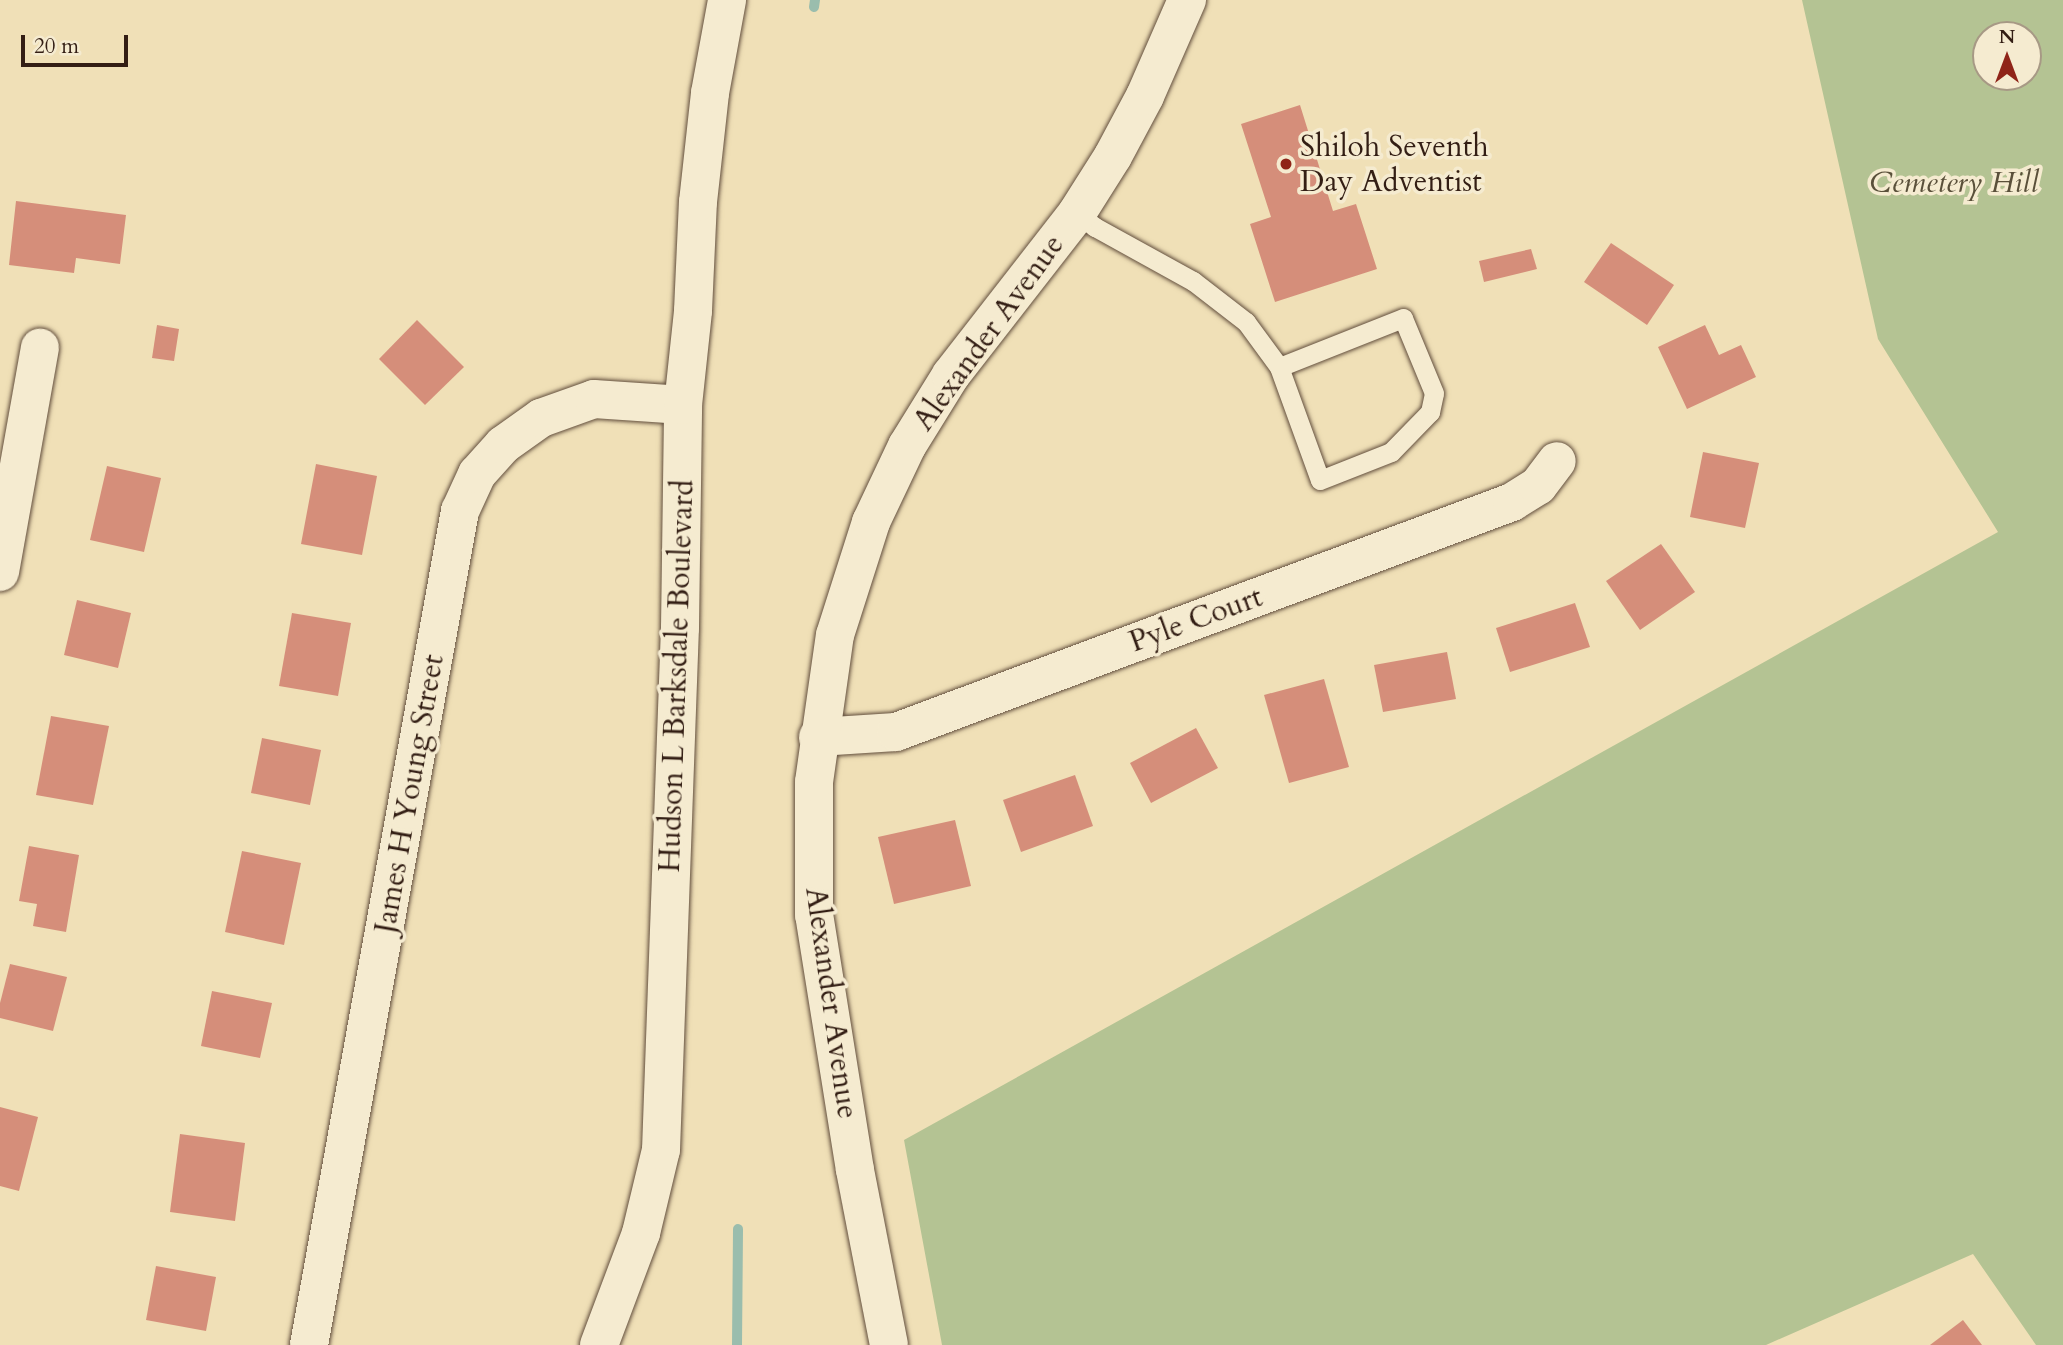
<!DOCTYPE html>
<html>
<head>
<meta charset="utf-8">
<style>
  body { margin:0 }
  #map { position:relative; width:2063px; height:1345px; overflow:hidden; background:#f0e0b7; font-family:Cardo,serif }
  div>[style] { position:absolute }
  .green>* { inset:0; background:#b4c393 }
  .stream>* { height:10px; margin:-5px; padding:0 5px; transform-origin:5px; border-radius:5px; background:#9abdad }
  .building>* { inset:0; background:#d58e7a }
  .roads { filter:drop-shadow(0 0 2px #624e3d) drop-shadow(0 0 2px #624e3d) }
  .lane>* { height:19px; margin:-9.5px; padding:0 9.5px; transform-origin:9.5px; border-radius:9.5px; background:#f5ebd0 }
  .street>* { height:38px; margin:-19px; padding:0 19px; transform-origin:19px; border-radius:19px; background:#f5ebd0 }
  .secondary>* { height:38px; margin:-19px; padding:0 19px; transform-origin:19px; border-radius:19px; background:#f5ebd0 }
  .dots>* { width:19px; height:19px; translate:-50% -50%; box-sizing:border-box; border:4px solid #f5ebd0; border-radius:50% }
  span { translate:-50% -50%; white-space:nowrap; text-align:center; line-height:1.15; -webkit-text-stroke:7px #f5ebd0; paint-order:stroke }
  .poi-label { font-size:30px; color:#331e14 }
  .left { translate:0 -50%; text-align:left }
  .park-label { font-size:30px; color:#5a503a; font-style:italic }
  .street-label { font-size:30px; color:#331e14 }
  .north { position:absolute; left:1972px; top:21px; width:70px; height:70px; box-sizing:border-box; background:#f5ebd0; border:2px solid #a79985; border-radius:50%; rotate:0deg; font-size:19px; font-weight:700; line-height:28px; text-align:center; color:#331e14 }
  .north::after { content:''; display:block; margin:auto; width:24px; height:32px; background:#8f2418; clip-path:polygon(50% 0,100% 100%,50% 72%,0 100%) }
  .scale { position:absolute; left:21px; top:35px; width:107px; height:32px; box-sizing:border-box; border:4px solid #331e14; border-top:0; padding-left:9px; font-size:21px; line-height:24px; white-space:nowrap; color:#331e14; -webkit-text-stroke:5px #f5ebd0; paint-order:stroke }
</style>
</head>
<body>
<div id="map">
  <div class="green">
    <div style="clip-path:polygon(evenodd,1802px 0,2063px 0,2063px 1345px,2036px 1345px,1973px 1254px,1766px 1345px,942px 1345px,904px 1140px,1998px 532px,1878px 339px,1802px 0,2028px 35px,2028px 77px,1986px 77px,1986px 35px,2028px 35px)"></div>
  </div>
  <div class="stream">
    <div style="left:814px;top:7px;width:7px;rotate:-82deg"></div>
    <div style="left:737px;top:1345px;width:116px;rotate:-89.5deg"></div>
  </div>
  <div class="building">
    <div style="clip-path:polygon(1300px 105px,1333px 211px,1356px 204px,1377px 269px,1275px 302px,1250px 224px,1271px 217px,1241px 124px)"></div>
    <div style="clip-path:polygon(16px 201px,126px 215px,120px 264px,76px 258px,74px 273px,9px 265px)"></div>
    <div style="clip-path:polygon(1611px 243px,1674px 285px,1647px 325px,1584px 282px)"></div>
    <div style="clip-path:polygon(1531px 249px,1537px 269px,1484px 282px,1479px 261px)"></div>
    <div style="clip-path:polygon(417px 320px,464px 367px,425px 405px,379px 359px)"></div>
    <div style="clip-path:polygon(157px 325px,179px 329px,174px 361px,152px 358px)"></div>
    <div style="clip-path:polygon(1705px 325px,1719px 355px,1741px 345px,1756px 377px,1687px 409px,1658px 347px)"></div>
    <div style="clip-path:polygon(1703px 452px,1759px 463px,1745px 528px,1690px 517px)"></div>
    <div style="clip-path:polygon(316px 464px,377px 476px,362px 555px,301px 544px)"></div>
    <div style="clip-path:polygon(107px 466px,161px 478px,144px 552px,90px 540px)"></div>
    <div style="clip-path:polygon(1661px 544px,1695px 592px,1640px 630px,1606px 581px)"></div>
    <div style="clip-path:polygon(77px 600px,131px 613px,118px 668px,64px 655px)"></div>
    <div style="clip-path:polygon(1575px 603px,1590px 647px,1510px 672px,1496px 628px)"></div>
    <div style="clip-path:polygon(292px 613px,351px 623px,338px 696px,279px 686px)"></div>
    <div style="clip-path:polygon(1447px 652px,1456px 699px,1383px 712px,1374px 665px)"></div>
    <div style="clip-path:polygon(1324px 679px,1349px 767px,1289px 783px,1264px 695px)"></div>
    <div style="clip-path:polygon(51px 716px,109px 726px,93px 805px,36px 795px)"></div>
    <div style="clip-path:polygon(1196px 728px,1218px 768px,1151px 803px,1130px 763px)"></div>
    <div style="clip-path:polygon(262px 738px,321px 750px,310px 805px,251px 793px)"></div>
    <div style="clip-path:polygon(1075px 775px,1093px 826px,1021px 852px,1003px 800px)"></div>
    <div style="clip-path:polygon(955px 820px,971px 886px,894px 904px,878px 837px)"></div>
    <div style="clip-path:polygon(29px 846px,79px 855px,66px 932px,33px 926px,37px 904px,19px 901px)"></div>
    <div style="clip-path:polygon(242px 851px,301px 863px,284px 945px,225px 932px)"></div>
    <div style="clip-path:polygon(10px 964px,67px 977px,53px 1031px,0 1018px,0 1003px)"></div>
    <div style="clip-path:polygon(212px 991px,272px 1003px,260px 1058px,201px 1046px)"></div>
    <div style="clip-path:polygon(0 1107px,38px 1117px,19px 1191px,0 1186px)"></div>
    <div style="clip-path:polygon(180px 1134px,245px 1143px,235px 1221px,170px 1212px)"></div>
    <div style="clip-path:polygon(156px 1266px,216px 1277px,206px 1331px,146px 1320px)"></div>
    <div style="clip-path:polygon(1963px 1320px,1982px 1345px,1930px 1345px)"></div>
  </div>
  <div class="roads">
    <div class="lane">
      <div style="left:1077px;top:213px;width:23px;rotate:38deg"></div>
      <div style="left:1095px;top:227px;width:112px;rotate:28.9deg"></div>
      <div style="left:1193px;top:281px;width:67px;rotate:37.7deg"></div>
      <div style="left:1246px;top:322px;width:56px;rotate:53.7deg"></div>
      <div style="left:1279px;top:367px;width:120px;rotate:70.1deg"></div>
      <div style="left:1320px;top:480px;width:76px;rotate:-21.5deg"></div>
      <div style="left:1391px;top:452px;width:56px;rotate:-45.7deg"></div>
      <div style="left:1430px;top:412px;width:19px;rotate:-78deg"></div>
      <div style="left:1434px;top:393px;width:81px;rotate:-112.5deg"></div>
      <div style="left:1403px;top:318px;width:133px;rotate:158.4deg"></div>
    </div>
    <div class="street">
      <div style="left:0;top:572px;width:228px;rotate:-79.9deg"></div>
      <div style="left:818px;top:737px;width:78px;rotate:-3.7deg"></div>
      <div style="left:896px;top:732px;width:658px;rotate:-20.47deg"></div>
      <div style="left:1512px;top:502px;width:31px;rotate:-32deg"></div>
      <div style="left:1538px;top:486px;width:31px;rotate:-53deg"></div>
      <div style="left:309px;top:1345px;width:848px;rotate:-79.74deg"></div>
      <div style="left:460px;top:511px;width:41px;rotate:-65.3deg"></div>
      <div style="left:477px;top:474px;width:39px;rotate:-48deg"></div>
      <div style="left:503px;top:445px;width:47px;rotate:-35.4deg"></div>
      <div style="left:541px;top:418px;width:56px;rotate:-19.7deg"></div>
      <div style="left:594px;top:399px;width:89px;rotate:3.9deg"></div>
      <div style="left:889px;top:1345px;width:178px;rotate:-101deg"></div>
      <div style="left:855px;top:1170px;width:258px;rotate:-99.1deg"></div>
      <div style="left:814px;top:915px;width:133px;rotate:-90deg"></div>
      <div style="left:814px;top:782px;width:148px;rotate:-81.9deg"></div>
      <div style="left:835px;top:635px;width:119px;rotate:-72.3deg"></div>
      <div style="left:871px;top:522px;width:84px;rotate:-64.7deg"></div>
      <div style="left:907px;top:446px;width:84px;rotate:-58.2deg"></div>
      <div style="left:951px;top:375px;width:205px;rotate:-52.1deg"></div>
      <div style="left:1077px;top:213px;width:67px;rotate:-57.7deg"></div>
      <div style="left:1113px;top:156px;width:68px;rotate:-61.9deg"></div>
      <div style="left:1145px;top:96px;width:105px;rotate:-66.4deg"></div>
    </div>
    <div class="secondary">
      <div style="left:599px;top:1345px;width:120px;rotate:-69.4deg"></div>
      <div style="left:641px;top:1233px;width:85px;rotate:-76.5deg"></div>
      <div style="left:661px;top:1150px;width:522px;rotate:-87.92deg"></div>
      <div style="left:680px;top:628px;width:223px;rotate:-89.2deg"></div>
      <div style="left:683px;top:405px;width:95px;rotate:-83.9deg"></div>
      <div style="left:693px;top:311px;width:109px;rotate:-87.4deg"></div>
      <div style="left:698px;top:202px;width:110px;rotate:-83.7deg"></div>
      <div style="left:710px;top:93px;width:95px;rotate:-79.6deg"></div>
    </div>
  </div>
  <div class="dots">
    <div style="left:1286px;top:164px;background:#8f2418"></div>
  </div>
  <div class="poi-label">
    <span class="left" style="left:1300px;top:164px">Shiloh Seventh<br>Day Adventist</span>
  </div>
  <div class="park-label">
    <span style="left:1954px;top:183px">Cemetery Hill</span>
  </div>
  <div class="street-label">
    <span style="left:989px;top:333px;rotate:-54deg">Alexander Avenue</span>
    <span style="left:1196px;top:620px;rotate:-20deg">Pyle Court</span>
    <span style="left:677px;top:676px;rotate:-88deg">Hudson L Barksdale Boulevard</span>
    <span style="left:410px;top:794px;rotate:-80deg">James H Young Street</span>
    <span style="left:831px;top:1003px;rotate:82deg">Alexander Avenue</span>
  </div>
  <div class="north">N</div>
  <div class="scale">20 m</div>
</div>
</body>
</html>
